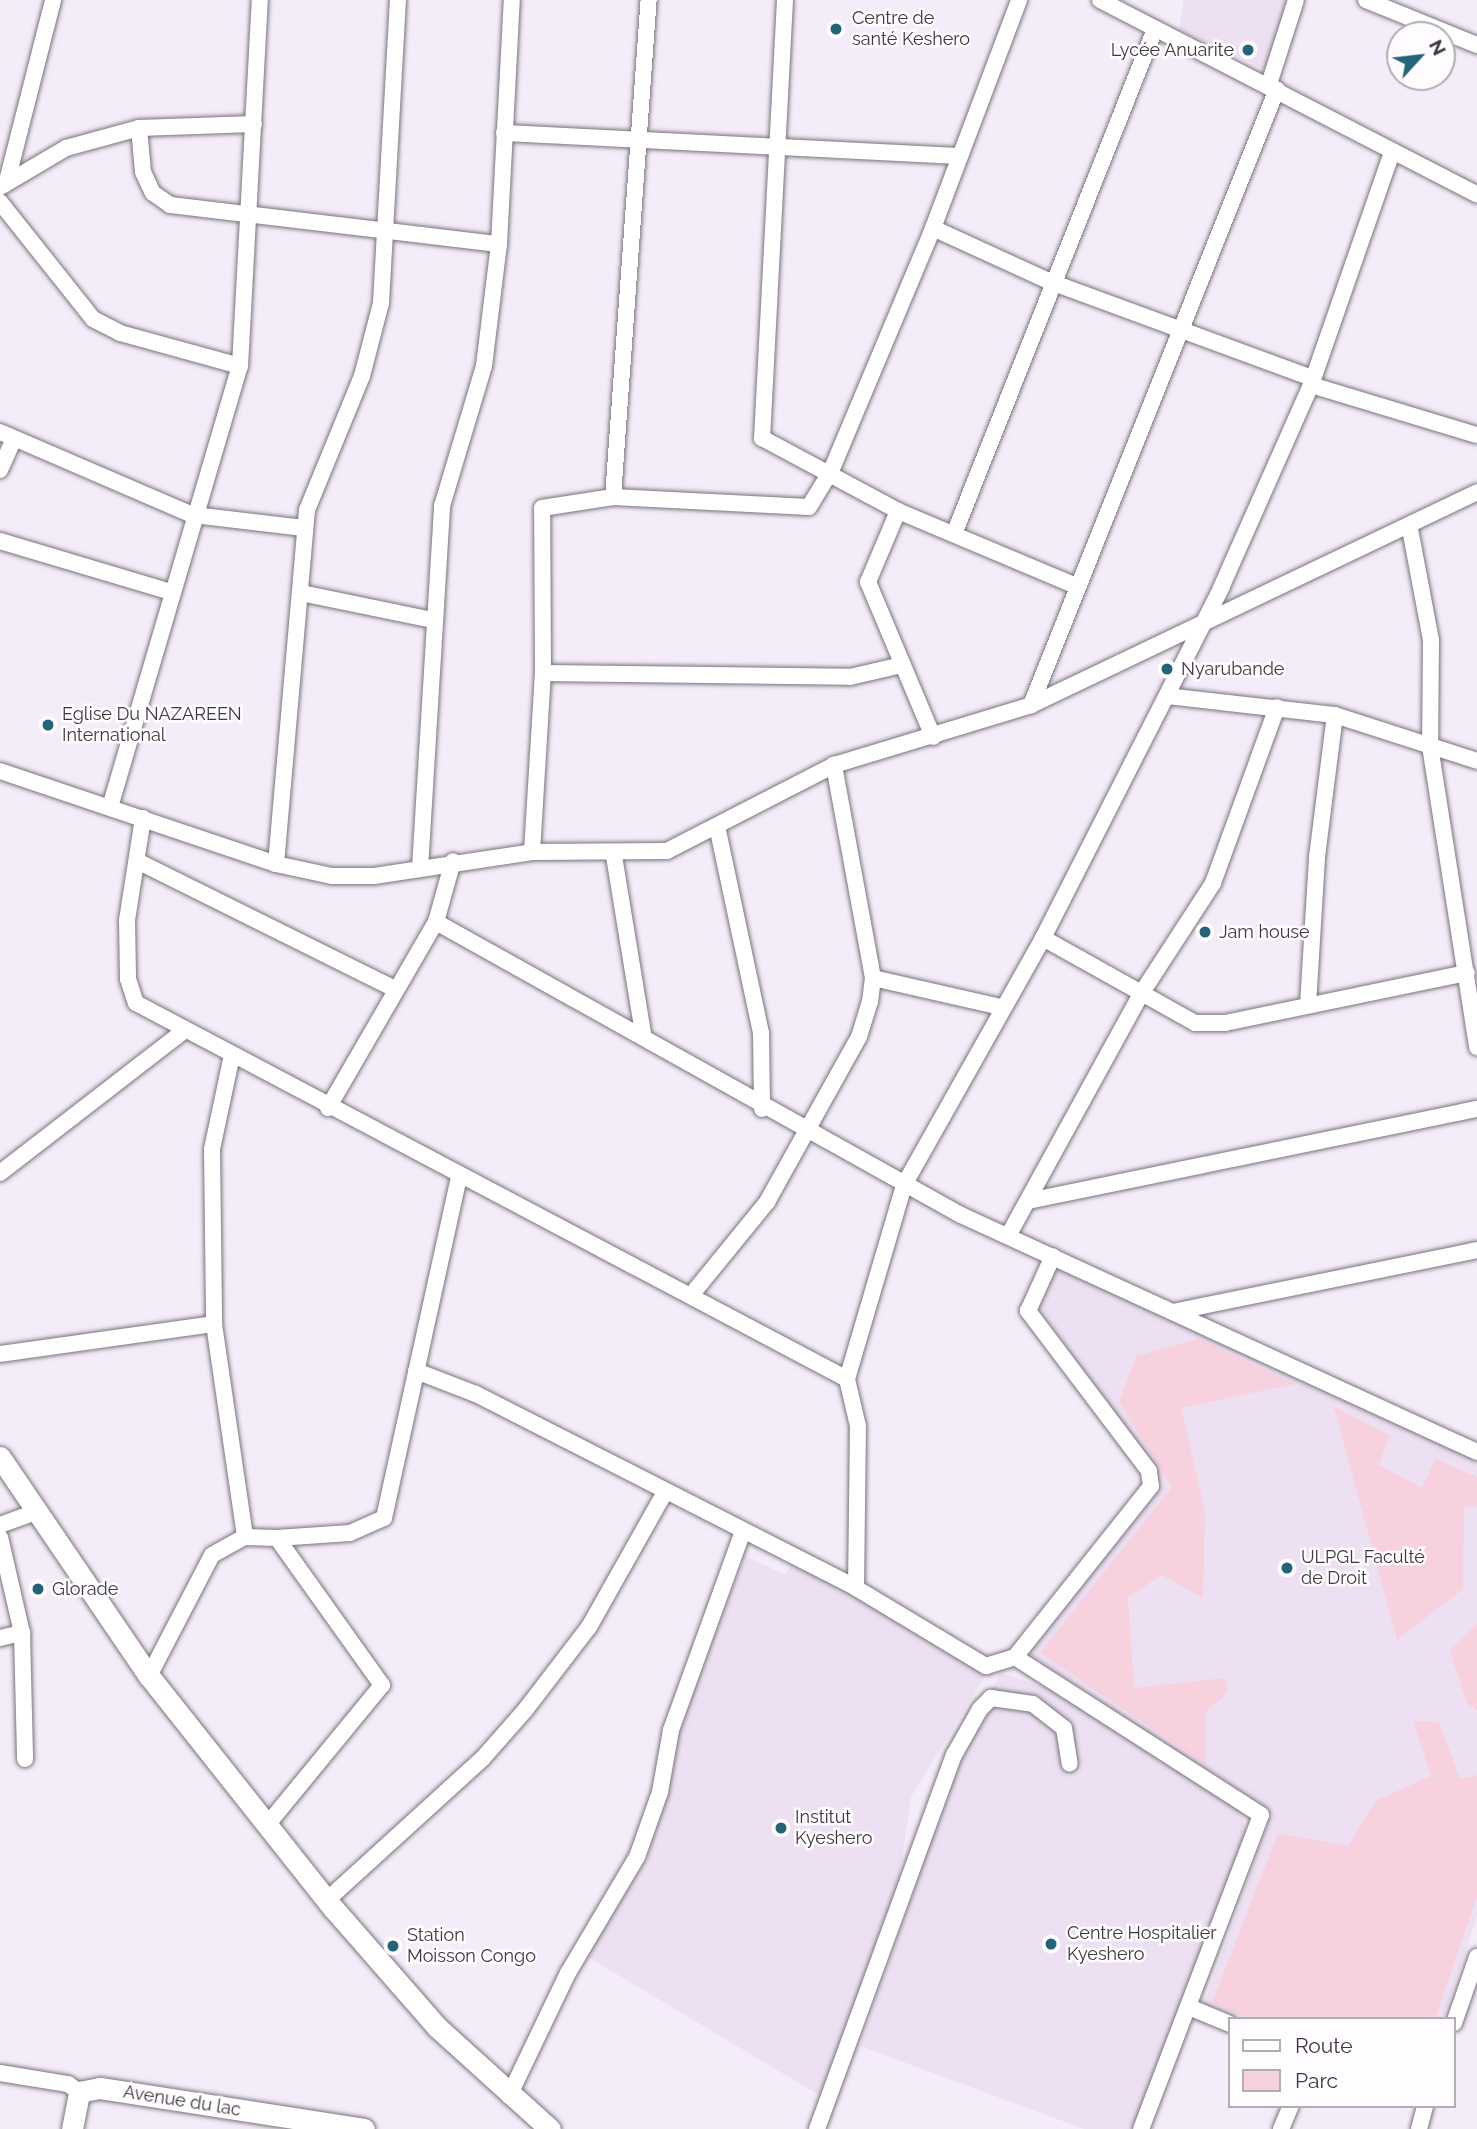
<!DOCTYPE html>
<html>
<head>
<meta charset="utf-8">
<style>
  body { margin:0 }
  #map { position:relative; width:1477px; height:2129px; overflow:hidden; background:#f4ecf8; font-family:Raleway,sans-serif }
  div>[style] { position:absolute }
  .built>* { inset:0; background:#ece0f2 }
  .green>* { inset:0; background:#f8d1df }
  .roads { filter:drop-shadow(0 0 2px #7a737d) drop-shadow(0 0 2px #7a737d) }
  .street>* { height:16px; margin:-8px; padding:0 8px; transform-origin:8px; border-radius:8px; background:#fff }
  .secondary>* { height:21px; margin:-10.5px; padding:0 10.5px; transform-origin:10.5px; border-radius:10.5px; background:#fff }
  .dots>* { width:19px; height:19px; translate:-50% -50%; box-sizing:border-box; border:4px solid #fefcff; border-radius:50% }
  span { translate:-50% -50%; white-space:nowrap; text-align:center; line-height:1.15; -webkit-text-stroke:5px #fefcff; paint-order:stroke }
  .poi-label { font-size:18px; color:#3d393e }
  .left { translate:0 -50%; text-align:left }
  .right { translate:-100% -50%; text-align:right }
  .street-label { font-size:18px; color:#3d393e }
  .legend { position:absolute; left:1228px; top:2017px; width:228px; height:91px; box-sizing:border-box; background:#fefcff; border:2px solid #b1aeb2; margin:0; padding:9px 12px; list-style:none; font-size:21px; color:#3d393e }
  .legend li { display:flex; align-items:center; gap:14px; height:35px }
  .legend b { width:35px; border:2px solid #b1aeb2 }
  .north { position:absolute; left:1386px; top:21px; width:70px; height:70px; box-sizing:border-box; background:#fefcff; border:2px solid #b1aeb2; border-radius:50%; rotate:63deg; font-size:19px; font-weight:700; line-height:28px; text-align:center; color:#3d393e }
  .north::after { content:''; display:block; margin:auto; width:24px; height:32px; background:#236478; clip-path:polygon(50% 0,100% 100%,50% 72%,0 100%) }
</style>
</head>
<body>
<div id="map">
  <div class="built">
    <div style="clip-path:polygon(1184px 0,1291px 0,1266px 70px,1179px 30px)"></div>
    <div style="clip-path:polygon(1058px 1264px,1477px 1461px,1477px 1917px,1443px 2019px,1238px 2019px,1204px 2004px,1268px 1824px,1265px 1813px,1029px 1654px,1164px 1482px,1036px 1305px)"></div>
    <div style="clip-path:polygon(745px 1556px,785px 1575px,792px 1563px,988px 1671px,911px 1797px,896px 1900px,819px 2095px,583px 1954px,648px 1859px,679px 1731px)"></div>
    <div style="clip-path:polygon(1000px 1673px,1047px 1688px,1240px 1808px,1248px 1843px,1132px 2129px,1084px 2129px,860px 2046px,960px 1759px)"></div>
  </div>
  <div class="green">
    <div style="clip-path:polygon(1199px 1339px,1295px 1384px,1181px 1408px,1205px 1511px,1203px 1598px,1162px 1575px,1128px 1597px,1134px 1688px,1224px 1678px,1228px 1692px,1205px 1713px,1206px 1765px,1040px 1653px,1172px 1487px,1119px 1402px,1136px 1356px)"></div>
    <div style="clip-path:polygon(1334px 1407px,1389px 1435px,1379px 1465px,1422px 1488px,1435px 1459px,1477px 1477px,1477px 1506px,1464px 1507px,1463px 1589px,1397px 1640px)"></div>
    <div style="clip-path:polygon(1477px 1623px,1477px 1710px,1467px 1704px,1450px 1651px)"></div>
    <div style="clip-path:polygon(1413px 1721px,1439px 1722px,1460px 1779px,1477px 1775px,1477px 1897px,1435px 2019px,1250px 2019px,1212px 2003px,1278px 1833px,1348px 1846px,1375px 1801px,1431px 1776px)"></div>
  </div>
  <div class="roads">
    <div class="street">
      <div style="left:785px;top:0;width:439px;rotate:93deg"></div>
      <div style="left:762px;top:438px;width:154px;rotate:28.2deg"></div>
      <div style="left:898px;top:511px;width:193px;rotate:22.8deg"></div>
      <div style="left:1100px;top:0;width:424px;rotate:27.3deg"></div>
      <div style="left:1366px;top:0;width:120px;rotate:22.1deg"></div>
      <div style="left:1269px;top:84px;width:88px;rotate:-72.2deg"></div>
      <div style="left:139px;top:128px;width:44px;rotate:84.8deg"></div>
      <div style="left:143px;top:172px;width:23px;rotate:65deg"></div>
      <div style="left:153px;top:193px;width:21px;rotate:35deg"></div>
      <div style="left:170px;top:205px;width:331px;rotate:6.8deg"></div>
      <div style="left:504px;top:133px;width:456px;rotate:2.9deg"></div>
      <div style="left:7px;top:181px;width:187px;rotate:-75.7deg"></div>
      <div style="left:0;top:187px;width:77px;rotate:-30.6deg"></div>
      <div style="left:66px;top:148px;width:76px;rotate:-15.3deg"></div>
      <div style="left:139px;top:128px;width:115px;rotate:-2deg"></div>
      <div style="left:0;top:202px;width:149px;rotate:51.5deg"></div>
      <div style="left:93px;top:319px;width:30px;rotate:27deg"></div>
      <div style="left:120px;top:333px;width:124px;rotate:15.4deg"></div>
      <div style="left:933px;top:228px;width:130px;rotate:24.6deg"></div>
      <div style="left:1051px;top:282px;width:278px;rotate:20.2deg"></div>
      <div style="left:1311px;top:385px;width:173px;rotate:16.8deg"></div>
      <div style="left:0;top:432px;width:210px;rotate:23.3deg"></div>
      <div style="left:193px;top:515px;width:112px;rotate:6.7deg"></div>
      <div style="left:0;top:470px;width:34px;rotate:-66deg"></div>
      <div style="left:613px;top:497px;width:498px;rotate:-85.9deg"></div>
      <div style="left:898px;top:511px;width:77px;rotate:112.9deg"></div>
      <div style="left:868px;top:582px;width:168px;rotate:67.2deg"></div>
      <div style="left:1410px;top:529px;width:113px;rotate:79.3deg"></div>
      <div style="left:1431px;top:640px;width:106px;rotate:90.5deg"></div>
      <div style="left:1430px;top:746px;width:305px;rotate:81.1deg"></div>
      <div style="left:954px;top:534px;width:544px;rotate:-68.3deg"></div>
      <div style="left:0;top:541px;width:178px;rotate:16.6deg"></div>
      <div style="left:301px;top:593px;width:135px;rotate:11.6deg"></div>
      <div style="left:543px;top:673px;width:307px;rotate:0.7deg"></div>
      <div style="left:850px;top:677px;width:53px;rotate:-13deg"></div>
      <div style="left:1167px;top:696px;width:169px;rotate:6.5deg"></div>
      <div style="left:1335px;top:715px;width:149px;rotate:17.9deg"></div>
      <div style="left:1031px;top:705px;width:663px;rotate:-68.23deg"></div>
      <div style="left:0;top:771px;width:291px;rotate:18.6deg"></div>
      <div style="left:276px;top:864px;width:57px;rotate:12.1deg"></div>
      <div style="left:332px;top:876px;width:42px"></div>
      <div style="left:374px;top:876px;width:160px;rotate:-8.6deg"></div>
      <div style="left:532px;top:852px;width:135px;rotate:-0.4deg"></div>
      <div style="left:667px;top:851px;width:188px;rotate:-27.2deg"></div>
      <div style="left:834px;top:765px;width:206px;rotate:-16.9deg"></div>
      <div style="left:1031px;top:705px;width:494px;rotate:-25.5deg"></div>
      <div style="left:110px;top:807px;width:460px;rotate:-73.6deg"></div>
      <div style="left:240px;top:366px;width:367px;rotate:-86.9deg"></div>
      <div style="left:143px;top:818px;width:103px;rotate:98.9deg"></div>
      <div style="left:127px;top:920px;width:59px;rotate:89deg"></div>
      <div style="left:128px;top:979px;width:25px;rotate:72deg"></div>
      <div style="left:136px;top:1003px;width:804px;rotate:27.87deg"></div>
      <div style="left:717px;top:826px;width:212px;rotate:78deg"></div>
      <div style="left:761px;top:1033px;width:76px;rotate:89.2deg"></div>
      <div style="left:532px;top:852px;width:179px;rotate:-86.5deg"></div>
      <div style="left:543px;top:673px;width:165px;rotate:-90.3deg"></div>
      <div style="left:542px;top:508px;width:72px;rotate:-8.8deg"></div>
      <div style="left:613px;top:497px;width:196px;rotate:2.9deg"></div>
      <div style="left:809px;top:507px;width:42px;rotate:-58.6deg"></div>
      <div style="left:831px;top:471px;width:264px;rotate:-67.2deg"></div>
      <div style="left:933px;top:228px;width:244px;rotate:-69.3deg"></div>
      <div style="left:614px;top:856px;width:180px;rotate:80.7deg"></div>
      <div style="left:137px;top:861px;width:286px;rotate:26.4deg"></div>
      <div style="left:276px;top:864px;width:355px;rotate:-85deg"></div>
      <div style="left:307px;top:510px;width:145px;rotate:-67.7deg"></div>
      <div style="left:362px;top:376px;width:75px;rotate:-75.4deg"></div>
      <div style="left:381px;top:303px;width:303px;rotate:-86.8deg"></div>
      <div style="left:420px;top:868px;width:363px;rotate:-86.5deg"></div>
      <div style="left:442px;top:506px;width:146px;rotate:-73.3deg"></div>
      <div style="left:484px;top:366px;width:123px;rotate:-83deg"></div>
      <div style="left:499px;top:244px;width:244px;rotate:-87deg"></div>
      <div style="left:436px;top:922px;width:601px;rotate:29.17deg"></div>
      <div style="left:961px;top:1215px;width:568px;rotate:24.67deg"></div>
      <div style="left:1043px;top:938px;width:174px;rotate:29.2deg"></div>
      <div style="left:1195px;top:1023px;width:30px"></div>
      <div style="left:1225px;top:1023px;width:247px;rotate:-11.7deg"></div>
      <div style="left:873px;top:978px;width:131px;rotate:12.8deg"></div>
      <div style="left:1308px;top:1005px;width:148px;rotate:-86.5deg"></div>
      <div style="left:1317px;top:857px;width:143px;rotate:-82.8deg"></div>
      <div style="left:232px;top:1055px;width:96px;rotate:102deg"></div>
      <div style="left:212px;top:1149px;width:175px;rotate:89.3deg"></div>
      <div style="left:214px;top:1324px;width:215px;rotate:81.7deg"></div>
      <div style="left:328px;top:1108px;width:215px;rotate:-59.9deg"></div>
      <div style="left:436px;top:922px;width:63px;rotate:-74.4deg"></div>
      <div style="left:0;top:1173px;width:232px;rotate:-37.7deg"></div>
      <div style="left:1028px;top:1201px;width:458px;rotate:-11.6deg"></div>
      <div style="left:1008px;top:1236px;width:276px;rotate:-61.2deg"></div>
      <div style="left:1141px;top:994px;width:132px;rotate:-57deg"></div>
      <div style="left:1213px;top:883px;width:187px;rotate:-70deg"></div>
      <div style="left:692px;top:1294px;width:119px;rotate:-50.8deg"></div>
      <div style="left:767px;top:1202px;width:189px;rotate:-60.9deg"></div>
      <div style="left:859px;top:1037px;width:37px;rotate:-73deg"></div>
      <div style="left:870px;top:1002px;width:24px;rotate:-83deg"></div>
      <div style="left:873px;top:978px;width:217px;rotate:-100.4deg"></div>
      <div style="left:1173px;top:1312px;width:310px;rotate:-11.5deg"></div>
      <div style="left:0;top:1354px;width:216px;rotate:-8deg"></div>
      <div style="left:416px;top:1371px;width:64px;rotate:21deg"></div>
      <div style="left:476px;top:1394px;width:427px;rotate:27deg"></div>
      <div style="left:856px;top:1588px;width:152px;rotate:31deg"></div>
      <div style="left:986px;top:1666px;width:30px;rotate:-17deg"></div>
      <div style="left:1015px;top:1657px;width:292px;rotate:32.7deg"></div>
      <div style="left:1261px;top:1815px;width:336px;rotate:110.9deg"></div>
      <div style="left:0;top:1525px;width:35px;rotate:-20deg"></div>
      <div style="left:0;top:1537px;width:98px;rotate:77.1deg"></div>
      <div style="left:22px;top:1633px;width:126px;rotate:88.6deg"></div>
      <div style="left:277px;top:1538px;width:73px;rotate:-3.9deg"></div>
      <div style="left:350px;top:1533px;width:37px;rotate:-24deg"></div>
      <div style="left:384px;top:1518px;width:350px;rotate:-77.6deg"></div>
      <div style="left:856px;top:1588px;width:162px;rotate:-89.3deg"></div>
      <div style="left:858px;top:1426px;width:48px;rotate:-103.2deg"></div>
      <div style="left:847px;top:1379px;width:202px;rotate:-73.6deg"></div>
      <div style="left:904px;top:1185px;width:283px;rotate:-60.6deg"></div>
      <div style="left:1043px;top:938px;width:393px;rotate:-63deg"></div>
      <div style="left:1221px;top:588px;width:222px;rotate:-66.1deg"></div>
      <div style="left:1311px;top:385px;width:247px;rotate:-70.8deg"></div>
      <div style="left:0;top:1638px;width:23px;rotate:-13deg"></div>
      <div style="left:1015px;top:1657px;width:218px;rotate:-51.5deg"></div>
      <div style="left:1151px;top:1486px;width:15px;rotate:-98deg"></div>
      <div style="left:1149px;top:1471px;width:201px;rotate:-127.1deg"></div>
      <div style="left:1028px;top:1311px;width:60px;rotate:-65.6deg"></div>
      <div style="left:149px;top:1676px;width:136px;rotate:-62.5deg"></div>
      <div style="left:212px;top:1555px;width:38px;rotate:-29deg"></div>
      <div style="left:245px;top:1537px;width:32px;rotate:2deg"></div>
      <div style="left:277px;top:1538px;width:181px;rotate:54.5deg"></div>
      <div style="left:382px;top:1685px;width:181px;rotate:129.4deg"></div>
      <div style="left:327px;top:1900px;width:211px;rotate:-42.3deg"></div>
      <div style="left:483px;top:1758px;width:65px;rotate:-48.7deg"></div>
      <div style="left:526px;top:1709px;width:103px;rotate:-52.5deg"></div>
      <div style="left:589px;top:1627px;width:155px;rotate:-60.6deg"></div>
      <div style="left:1189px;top:2007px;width:44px;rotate:22.5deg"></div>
      <div style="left:1454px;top:2023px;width:70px;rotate:-70.8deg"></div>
      <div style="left:0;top:2073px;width:69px;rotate:9.2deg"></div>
      <div style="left:68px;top:2084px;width:14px;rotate:36deg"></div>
      <div style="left:509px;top:2096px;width:136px;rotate:-64.4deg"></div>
      <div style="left:568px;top:1973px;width:135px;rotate:-59.3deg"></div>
      <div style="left:637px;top:1857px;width:69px;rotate:-70.5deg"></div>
      <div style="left:660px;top:1792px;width:63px;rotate:-79.9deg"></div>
      <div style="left:671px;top:1730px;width:208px;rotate:-70.1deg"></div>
      <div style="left:817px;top:2129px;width:398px;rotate:-69.9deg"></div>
      <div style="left:954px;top:1755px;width:53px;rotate:-60.5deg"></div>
      <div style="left:980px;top:1709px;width:16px;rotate:-45deg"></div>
      <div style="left:991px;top:1698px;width:42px;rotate:8.1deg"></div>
      <div style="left:1033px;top:1704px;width:39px;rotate:38deg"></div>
      <div style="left:1064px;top:1728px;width:36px;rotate:81deg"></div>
      <div style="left:1281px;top:2129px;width:25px;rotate:-67deg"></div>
      <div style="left:1419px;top:2129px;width:24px;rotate:-75deg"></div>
    </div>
    <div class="secondary">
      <div style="left:0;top:1457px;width:265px;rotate:55.8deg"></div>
      <div style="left:149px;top:1676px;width:298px;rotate:51.6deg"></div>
      <div style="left:334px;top:1909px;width:157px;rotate:48.9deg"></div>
      <div style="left:437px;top:2027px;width:152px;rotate:42.1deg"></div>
      <div style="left:72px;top:2129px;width:38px;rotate:-79deg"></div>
      <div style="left:79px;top:2092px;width:21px;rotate:-11deg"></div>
      <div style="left:100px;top:2088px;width:267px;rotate:8.8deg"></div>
    </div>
  </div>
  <div class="dots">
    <div style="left:836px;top:29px;background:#236478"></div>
    <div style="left:1248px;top:50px;background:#236478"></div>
    <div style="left:1167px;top:669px;background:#236478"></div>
    <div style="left:48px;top:725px;background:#236478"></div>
    <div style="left:1205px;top:932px;background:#236478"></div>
    <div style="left:1287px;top:1568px;background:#236478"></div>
    <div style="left:38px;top:1589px;background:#236478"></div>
    <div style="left:781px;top:1828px;background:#236478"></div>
    <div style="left:1051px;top:1944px;background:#236478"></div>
    <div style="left:393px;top:1946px;background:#236478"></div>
  </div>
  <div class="poi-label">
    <span class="left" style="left:852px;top:29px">Centre de<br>santé Keshero</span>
    <span class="right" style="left:1234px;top:50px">Lycée Anuarite</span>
    <span class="left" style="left:1181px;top:669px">Nyarubande</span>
    <span class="left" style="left:62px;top:725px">Eglise Du NAZAREEN<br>International</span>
    <span class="left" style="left:1219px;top:932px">Jam house</span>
    <span class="left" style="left:1301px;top:1568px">ULPGL Faculté<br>de Droit</span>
    <span class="left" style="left:52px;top:1589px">Glorade</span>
    <span class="left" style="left:795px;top:1828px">Institut<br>Kyeshero</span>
    <span class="left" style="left:1067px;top:1944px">Centre Hospitalier<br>Kyeshero</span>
    <span class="left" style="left:407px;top:1946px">Station<br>Moisson Congo</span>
  </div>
  <div class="street-label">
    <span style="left:182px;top:2101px;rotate:9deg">Avenue du lac</span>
  </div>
  <ul class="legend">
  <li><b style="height:9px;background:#fff"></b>Route</li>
  <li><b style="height:19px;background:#f8d1df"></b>Parc</li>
  </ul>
  <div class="north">N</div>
</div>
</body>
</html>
